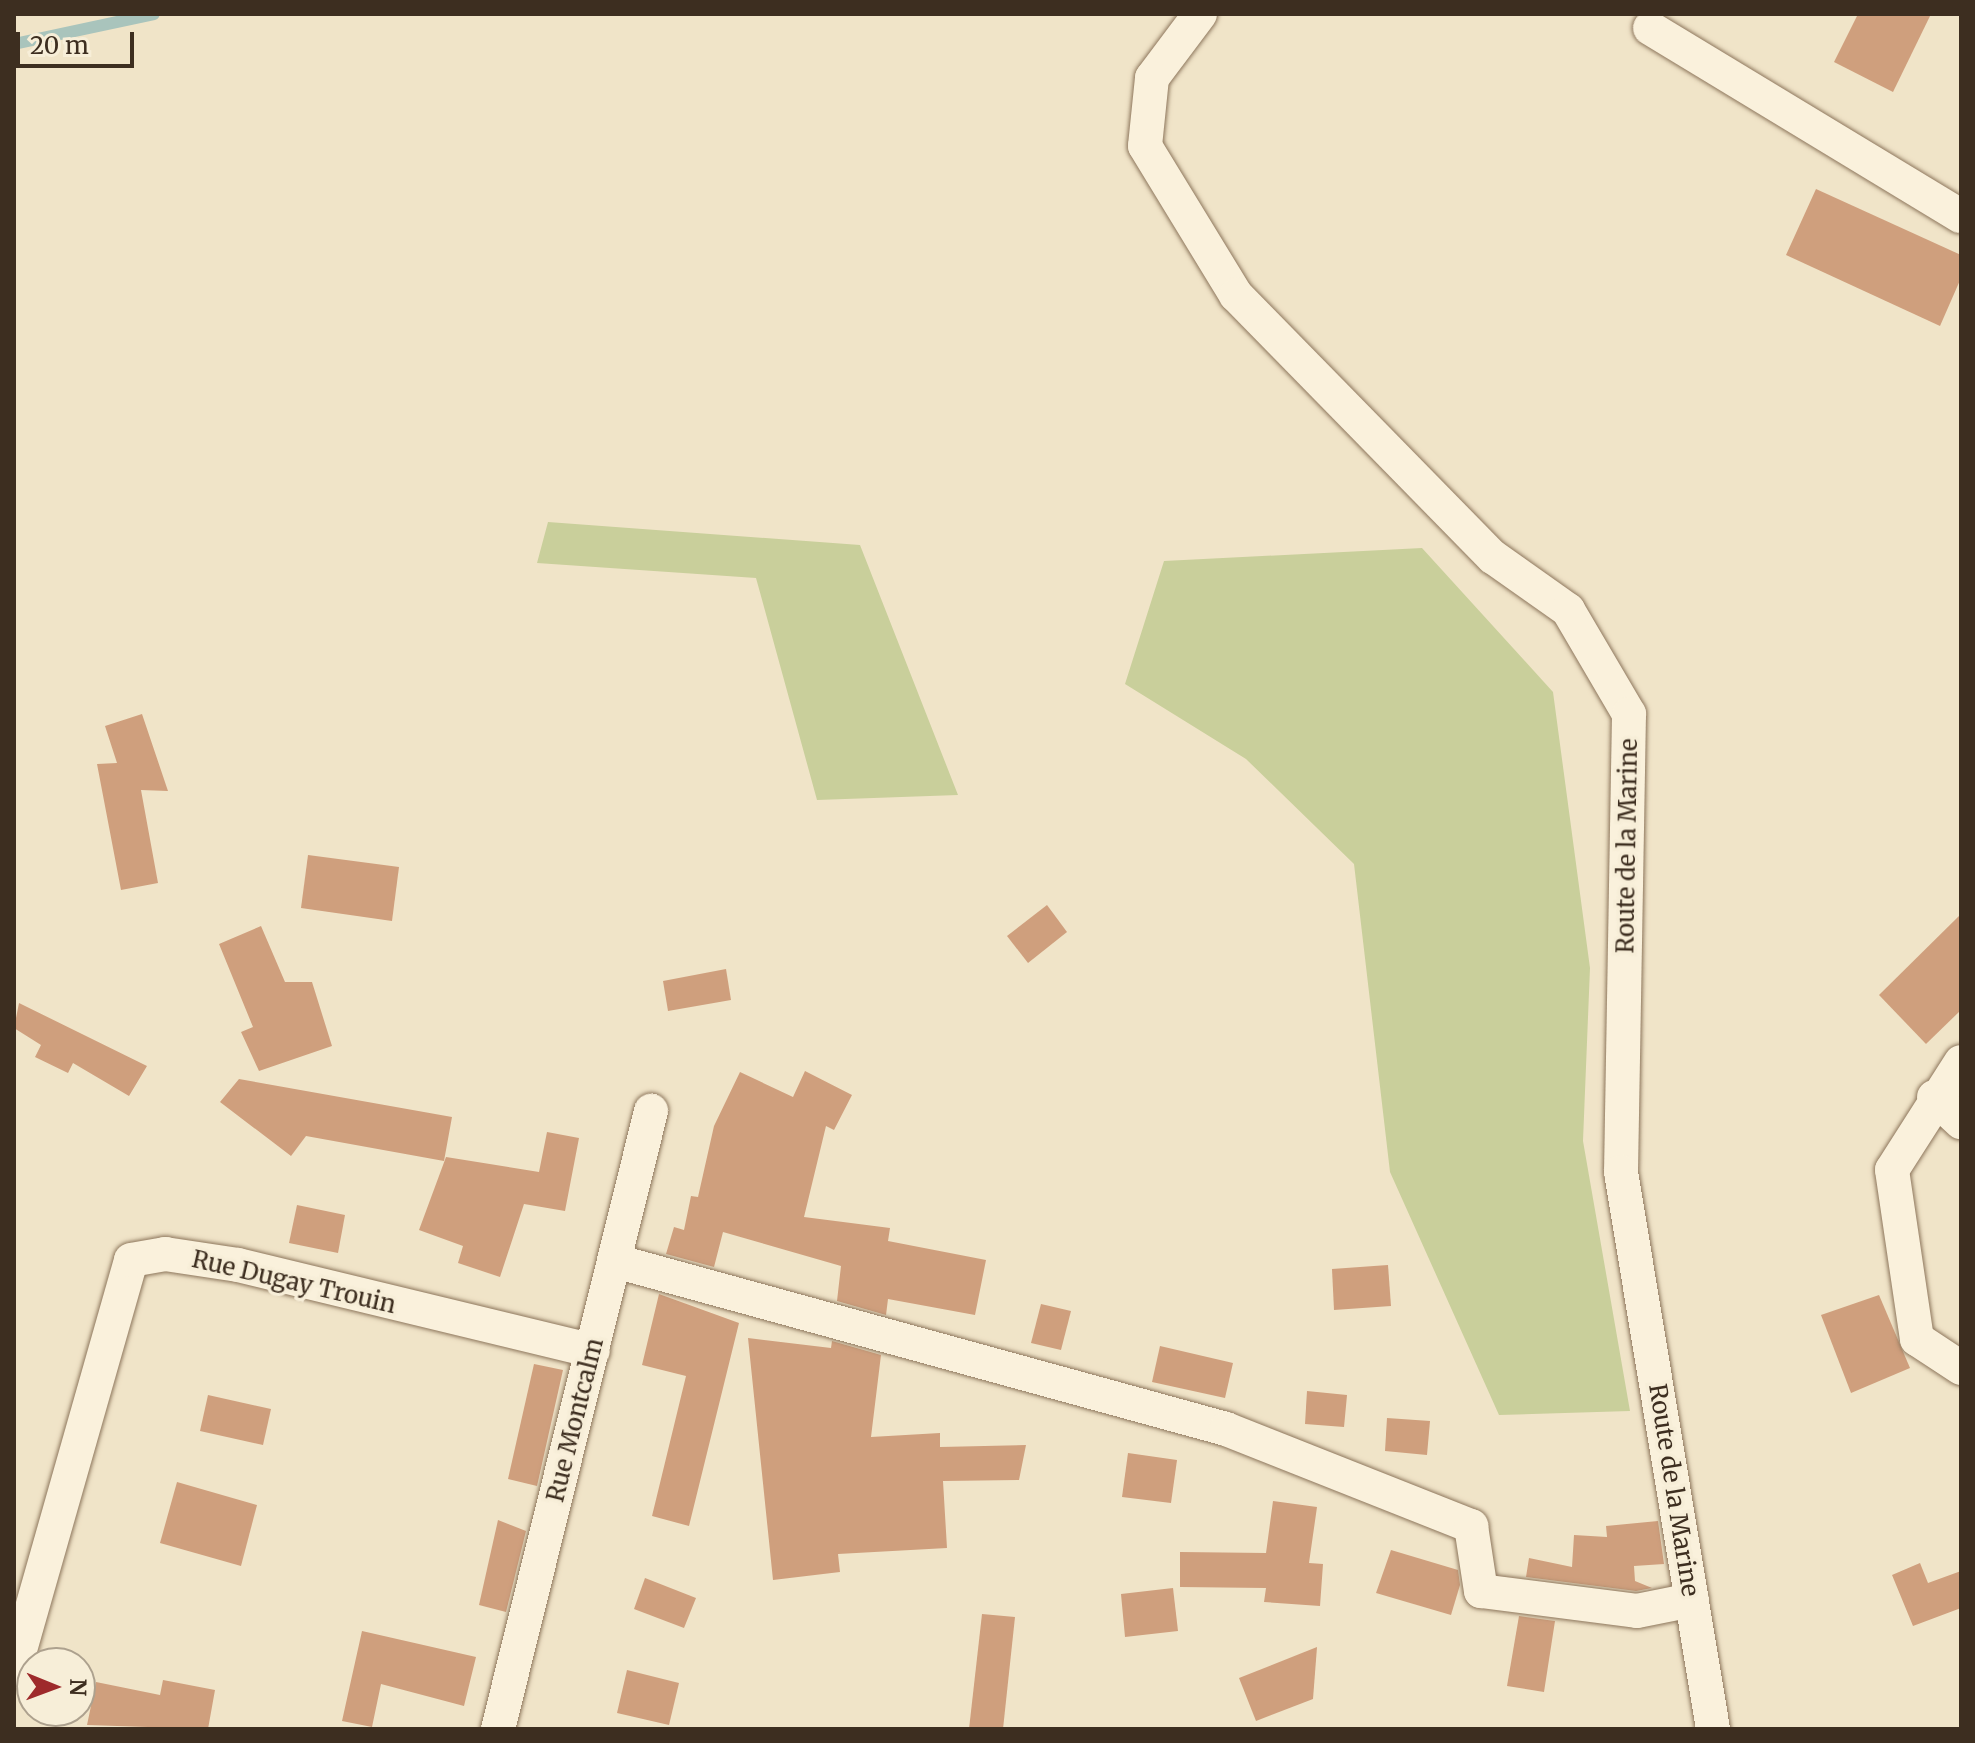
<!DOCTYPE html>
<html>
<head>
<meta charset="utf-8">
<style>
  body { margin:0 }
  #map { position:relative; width:1975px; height:1743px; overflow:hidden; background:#f0e4c8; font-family:Merriweather,serif }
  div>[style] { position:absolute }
  .green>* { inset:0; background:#c9cf9b }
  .stream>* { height:12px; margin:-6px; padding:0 6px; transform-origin:6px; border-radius:6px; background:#a9c4bc }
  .building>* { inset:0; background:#cf9f7d }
  .roads { filter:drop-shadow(0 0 2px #8d765c) drop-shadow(0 0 2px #8d765c) }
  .street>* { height:34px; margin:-17px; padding:0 17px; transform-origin:17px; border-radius:17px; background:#faf1dc }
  span { translate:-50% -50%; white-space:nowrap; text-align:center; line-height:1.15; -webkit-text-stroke:7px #f7eed8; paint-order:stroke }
  .street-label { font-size:24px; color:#3d2e20 }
  .frame { position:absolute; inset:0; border:16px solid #3d2e20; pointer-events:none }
  .north { position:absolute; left:16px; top:1647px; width:80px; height:80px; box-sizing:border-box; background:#f7eed8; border:2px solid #ada18e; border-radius:50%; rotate:91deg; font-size:22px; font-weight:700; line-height:32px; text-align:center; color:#3d2e20 }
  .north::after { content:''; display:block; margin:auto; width:28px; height:36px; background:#9e2a2b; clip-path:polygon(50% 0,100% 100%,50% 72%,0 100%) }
  .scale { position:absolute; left:16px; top:32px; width:118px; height:36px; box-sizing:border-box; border:4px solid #3d2e20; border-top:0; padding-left:10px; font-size:24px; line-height:28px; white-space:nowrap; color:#3d2e20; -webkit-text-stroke:6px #f7eed8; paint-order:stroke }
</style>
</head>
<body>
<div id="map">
  <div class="green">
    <div style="clip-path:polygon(548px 522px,860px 545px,958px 795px,817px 800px,756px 578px,537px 563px)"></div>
    <div style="clip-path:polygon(1422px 548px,1553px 692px,1590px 968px,1583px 1141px,1630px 1411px,1499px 1415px,1390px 1172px,1354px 864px,1246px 759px,1125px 684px,1164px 561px)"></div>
  </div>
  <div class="stream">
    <div style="left:14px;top:44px;width:143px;rotate:-12.1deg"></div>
  </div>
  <div class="building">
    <div style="clip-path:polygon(1858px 14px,1931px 14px,1893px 92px,1834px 62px)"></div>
    <div style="clip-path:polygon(1816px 189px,1961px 255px,1961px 278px,1940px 326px,1786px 255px)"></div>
    <div style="clip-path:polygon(142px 714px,168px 791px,141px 790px,158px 883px,121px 890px,97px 764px,117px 763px,105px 726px)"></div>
    <div style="clip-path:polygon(308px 855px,399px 867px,392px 921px,301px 908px)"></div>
    <div style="clip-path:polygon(1047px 905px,1067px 932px,1028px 963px,1007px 936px)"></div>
    <div style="clip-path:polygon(1961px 914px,1961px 1010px,1926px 1044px,1879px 995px)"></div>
    <div style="clip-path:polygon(261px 926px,285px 982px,312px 982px,332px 1046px,259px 1071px,241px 1032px,253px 1027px,219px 944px)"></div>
    <div style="clip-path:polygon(726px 969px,731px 1000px,668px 1011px,663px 981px)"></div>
    <div style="clip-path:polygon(19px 1003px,147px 1066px,129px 1096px,73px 1063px,68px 1073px,35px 1057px,41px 1045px,14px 1028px)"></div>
    <div style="clip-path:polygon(805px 1071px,852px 1095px,834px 1130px,826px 1126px,804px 1217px,890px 1228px,888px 1241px,986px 1260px,975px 1315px,888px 1299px,886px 1315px,837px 1301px,841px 1266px,723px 1232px,714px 1267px,666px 1254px,674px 1227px,684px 1230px,691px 1196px,698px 1197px,714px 1126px,740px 1072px,793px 1097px)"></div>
    <div style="clip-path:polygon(239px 1079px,452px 1117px,444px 1161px,306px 1136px,291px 1156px,220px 1102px)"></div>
    <div style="clip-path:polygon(547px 1132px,579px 1138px,565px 1211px,524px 1204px,500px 1277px,458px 1263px,463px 1246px,419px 1230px,446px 1157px,539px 1172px)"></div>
    <div style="clip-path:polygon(297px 1205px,345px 1215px,338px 1253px,289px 1243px)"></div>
    <div style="clip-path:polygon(1388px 1265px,1391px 1306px,1334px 1310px,1332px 1269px)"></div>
    <div style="clip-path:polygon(659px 1294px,739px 1323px,689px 1526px,652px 1516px,686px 1376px,642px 1365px)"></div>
    <div style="clip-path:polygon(1879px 1295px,1910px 1368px,1851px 1393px,1821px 1315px)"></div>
    <div style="clip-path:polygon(1041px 1304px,1071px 1311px,1061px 1350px,1031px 1343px)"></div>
    <div style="clip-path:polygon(748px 1338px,831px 1348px,832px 1341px,881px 1355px,871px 1437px,940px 1433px,940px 1447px,1026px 1445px,1019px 1480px,943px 1481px,947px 1548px,838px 1554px,840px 1572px,773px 1580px)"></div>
    <div style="clip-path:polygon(1160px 1346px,1233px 1363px,1225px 1398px,1152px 1382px)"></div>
    <div style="clip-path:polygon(534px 1364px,563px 1370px,537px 1486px,508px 1479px)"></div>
    <div style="clip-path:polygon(1307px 1391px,1347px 1395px,1344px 1427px,1305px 1424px)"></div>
    <div style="clip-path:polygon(208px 1395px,271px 1409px,263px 1445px,200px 1431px)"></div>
    <div style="clip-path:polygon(1387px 1418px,1430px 1421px,1427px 1455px,1385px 1451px)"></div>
    <div style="clip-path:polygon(1128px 1453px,1177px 1460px,1171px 1503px,1122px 1497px)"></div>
    <div style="clip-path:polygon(177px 1482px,257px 1505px,241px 1566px,160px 1543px)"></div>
    <div style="clip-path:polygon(1273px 1501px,1317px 1507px,1309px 1563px,1323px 1564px,1320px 1606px,1264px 1602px,1266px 1588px,1180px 1587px,1180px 1552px,1266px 1553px)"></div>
    <div style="clip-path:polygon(498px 1520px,526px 1531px,506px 1612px,479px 1605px)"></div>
    <div style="clip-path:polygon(1658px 1521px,1664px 1564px,1634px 1566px,1635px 1581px,1652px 1588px,1636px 1591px,1526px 1577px,1529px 1558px,1572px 1567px,1574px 1535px,1607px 1537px,1606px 1526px)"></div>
    <div style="clip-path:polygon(1391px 1550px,1458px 1570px,1460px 1585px,1451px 1615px,1376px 1593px)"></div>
    <div style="clip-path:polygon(1920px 1563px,1928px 1583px,1961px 1571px,1961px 1608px,1913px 1626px,1892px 1575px)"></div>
    <div style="clip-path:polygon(645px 1578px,696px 1598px,684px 1628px,634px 1609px)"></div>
    <div style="clip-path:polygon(1173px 1588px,1178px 1631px,1125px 1637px,1121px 1594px)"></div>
    <div style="clip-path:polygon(982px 1614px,1015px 1617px,1003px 1729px,969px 1729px)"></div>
    <div style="clip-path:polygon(1519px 1616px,1555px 1621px,1544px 1692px,1507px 1686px)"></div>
    <div style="clip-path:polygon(362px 1631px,476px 1657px,464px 1706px,381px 1684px,372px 1727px,342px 1721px)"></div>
    <div style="clip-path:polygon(1317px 1647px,1313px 1699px,1256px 1721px,1239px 1678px)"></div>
    <div style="clip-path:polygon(627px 1670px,679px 1683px,669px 1725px,617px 1713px)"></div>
    <div style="clip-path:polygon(163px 1680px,215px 1690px,208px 1729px,87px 1725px,96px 1682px,160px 1695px)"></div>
  </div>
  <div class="roads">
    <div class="street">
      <div style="left:1200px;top:14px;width:80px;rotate:126.9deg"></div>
      <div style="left:1152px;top:78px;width:68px;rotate:95.9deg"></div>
      <div style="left:1145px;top:146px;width:175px;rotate:58.6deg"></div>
      <div style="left:1236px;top:295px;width:367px;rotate:45.6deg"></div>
      <div style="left:1493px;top:557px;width:92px;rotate:35.2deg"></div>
      <div style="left:1568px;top:610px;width:121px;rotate:59.6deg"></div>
      <div style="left:1629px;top:714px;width:458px;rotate:91deg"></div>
      <div style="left:1621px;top:1172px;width:565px;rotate:80.62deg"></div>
      <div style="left:1650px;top:28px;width:363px;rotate:31.2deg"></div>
      <div style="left:1961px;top:1062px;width:128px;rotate:122.6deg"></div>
      <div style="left:1892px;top:1170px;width:171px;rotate:81.6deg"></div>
      <div style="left:1917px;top:1339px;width:53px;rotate:33.4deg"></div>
      <div style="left:1934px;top:1097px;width:37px;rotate:43deg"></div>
      <div style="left:615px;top:1261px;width:634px;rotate:15.37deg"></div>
      <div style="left:1226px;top:1429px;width:264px;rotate:21.6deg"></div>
      <div style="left:1471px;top:1526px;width:66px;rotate:81.3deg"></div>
      <div style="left:1481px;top:1591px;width:157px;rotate:7.3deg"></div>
      <div style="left:1637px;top:1611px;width:56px;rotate:-11.3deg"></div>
      <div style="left:14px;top:1671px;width:427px;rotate:-74.1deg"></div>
      <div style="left:131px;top:1260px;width:35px;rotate:-10deg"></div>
      <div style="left:165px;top:1254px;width:74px;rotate:8.6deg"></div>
      <div style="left:238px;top:1265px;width:365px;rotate:13.6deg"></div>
      <div style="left:498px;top:1729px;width:637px;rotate:-76.09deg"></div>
    </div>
  </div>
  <div class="street-label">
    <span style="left:1627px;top:846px;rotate:-89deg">Route de la Marine</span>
    <span style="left:294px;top:1282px;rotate:13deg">Rue Dugay Trouin</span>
    <span style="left:575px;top:1420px;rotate:-76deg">Rue Montcalm</span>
    <span style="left:1674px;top:1490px;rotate:81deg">Route de la Marine</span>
  </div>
  <div class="frame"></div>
  <div class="north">N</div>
  <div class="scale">20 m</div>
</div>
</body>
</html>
